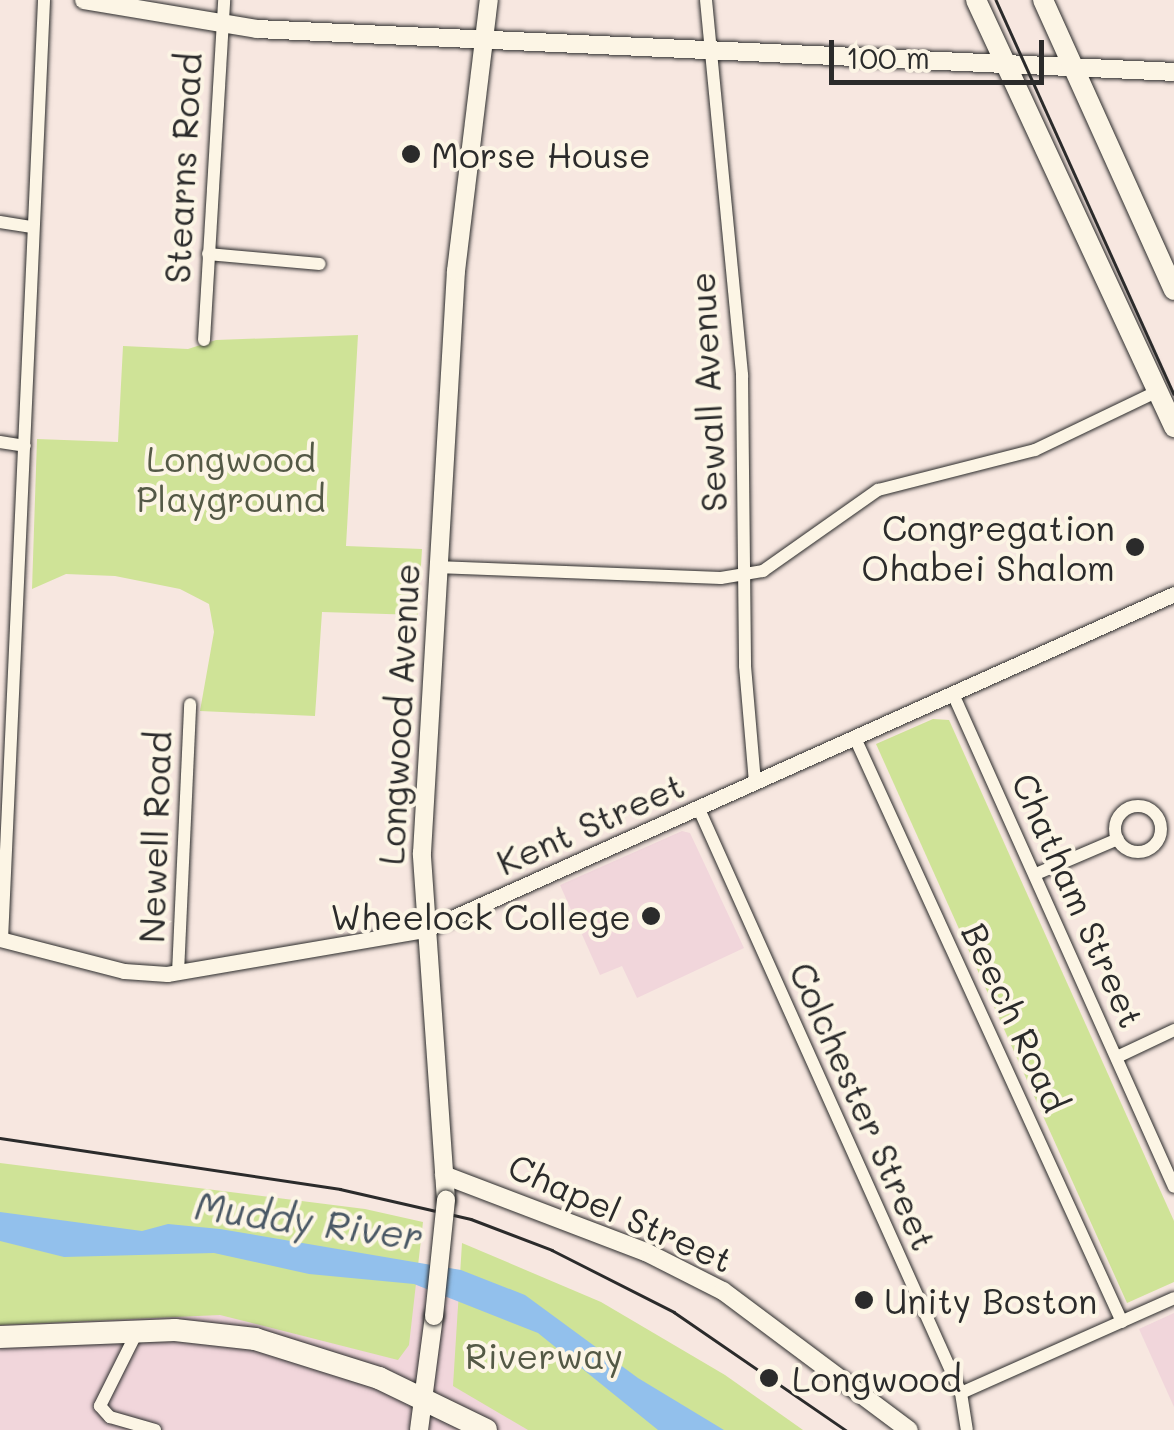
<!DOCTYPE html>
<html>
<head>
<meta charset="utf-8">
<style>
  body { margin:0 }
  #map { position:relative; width:1174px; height:1430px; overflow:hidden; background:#f7e7e0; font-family:Mali,sans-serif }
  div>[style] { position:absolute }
  .built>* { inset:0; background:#f1d6db }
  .green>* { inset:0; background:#cfe397 }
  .water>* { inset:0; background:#92c0ec }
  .roads { filter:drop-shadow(0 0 2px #2b2b2b) drop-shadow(0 0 2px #2b2b2b) }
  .minor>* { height:12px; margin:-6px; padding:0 6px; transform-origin:6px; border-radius:6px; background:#fcf5e5 }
  .minor>.ring { margin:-6px; padding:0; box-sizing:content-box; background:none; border:12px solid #fcf5e5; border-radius:50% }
  .tertiary>* { height:15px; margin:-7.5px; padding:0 7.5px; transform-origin:7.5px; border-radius:7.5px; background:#fcf5e5 }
  .secondary>* { height:18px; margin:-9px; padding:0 9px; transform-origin:9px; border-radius:9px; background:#fcf5e5 }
  .primary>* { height:20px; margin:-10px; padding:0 10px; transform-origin:10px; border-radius:10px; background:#fcf5e5 }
  .trunk>* { height:22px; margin:-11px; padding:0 11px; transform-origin:11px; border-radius:11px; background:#fcf5e5 }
  .tram>* { height:2.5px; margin:-1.25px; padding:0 1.25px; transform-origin:1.25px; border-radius:1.25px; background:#2b2b2b }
  .bridges { filter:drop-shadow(0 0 2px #2b2b2b) drop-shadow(0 0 2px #2b2b2b) }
  .secondary-bridge>* { height:18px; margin:-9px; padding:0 9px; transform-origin:9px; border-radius:9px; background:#fcf5e5 }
  .dots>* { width:28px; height:28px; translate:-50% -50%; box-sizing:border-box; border:5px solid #fcf5e5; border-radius:50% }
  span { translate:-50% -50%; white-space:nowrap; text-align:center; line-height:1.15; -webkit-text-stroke:8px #fcf5e5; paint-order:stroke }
  .poi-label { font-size:35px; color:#2b2b2b }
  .left { translate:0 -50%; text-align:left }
  .right { translate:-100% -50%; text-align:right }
  .street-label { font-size:35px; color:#2b2b2b }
  .park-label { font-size:35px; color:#545946 }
  .water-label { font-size:38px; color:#4a5865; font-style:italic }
  .scale { position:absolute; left:829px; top:40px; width:215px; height:45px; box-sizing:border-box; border:5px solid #2b2b2b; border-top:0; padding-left:12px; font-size:30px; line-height:35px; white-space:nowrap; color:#2b2b2b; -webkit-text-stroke:8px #fcf5e5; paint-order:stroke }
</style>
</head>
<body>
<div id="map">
  <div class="built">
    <div style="clip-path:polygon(682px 831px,690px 833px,744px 948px,637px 998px,622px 966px,600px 975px,560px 885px)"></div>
    <div style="clip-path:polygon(0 1232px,404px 1266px,693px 1430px,0 1430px)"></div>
    <div style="clip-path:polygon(1174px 1313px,1174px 1407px,1139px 1329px)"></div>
  </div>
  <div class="green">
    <div style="clip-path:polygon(358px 335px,346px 546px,422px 549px,418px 615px,322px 612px,315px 716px,200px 711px,214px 632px,209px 604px,180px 589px,115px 576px,66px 574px,32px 589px,37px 439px,118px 442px,123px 346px,188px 349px,216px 340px)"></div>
    <div style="clip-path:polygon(933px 719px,949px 720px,1174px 1221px,1174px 1282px,1127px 1303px,876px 744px)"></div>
    <div style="clip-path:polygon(0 1163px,365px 1209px,423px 1222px,409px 1345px,398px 1360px,220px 1315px,0 1325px)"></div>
    <div style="clip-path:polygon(462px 1243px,601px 1302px,725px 1375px,803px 1430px,528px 1430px,453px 1386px)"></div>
  </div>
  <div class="water">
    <div style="clip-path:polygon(0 1212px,142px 1231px,168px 1224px,220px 1229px,461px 1270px,525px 1295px,638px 1378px,724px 1430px,658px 1430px,538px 1333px,414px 1284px,309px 1274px,214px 1253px,64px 1257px,0 1241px)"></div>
  </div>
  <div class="roads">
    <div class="minor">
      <div style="left:706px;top:0;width:377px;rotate:84.5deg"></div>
      <div style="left:742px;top:375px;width:291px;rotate:89.4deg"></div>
      <div style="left:745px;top:666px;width:116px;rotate:85.1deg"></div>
      <div style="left:0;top:222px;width:31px;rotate:9deg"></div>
      <div style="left:208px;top:254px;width:112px;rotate:5.1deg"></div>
      <div style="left:204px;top:340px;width:341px;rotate:-86.6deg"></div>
      <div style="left:0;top:442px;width:25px;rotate:9deg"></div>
      <div style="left:436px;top:567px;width:285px;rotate:2.2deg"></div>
      <div style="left:721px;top:578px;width:43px;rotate:-9.5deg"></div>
      <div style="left:763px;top:571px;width:141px;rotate:-35.2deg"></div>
      <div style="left:878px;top:490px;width:162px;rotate:-14.3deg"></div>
      <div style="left:1035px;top:450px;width:136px;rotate:-25.6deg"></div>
      <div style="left:953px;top:694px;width:540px;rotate:65.85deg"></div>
      <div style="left:855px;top:738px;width:642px;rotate:65.43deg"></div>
      <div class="ring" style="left:1115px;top:806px;width:34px;height:34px"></div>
      <div style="left:698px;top:807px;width:642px;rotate:65.83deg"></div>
      <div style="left:961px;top:1393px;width:37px;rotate:81deg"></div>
      <div style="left:1036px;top:874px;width:89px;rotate:-23.1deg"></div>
      <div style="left:2px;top:940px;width:941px;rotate:-87.44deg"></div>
      <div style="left:178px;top:973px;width:269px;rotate:-87.4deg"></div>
      <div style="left:1117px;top:1057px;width:63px;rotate:-25.3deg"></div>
      <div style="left:137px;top:1332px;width:83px;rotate:116.6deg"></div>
      <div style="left:100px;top:1406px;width:15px;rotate:48deg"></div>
      <div style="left:110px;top:1417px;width:47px;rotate:16.1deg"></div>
      <div style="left:961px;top:1393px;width:233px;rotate:-24deg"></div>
    </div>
    <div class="tertiary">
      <div style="left:0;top:939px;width:128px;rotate:14.5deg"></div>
      <div style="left:124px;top:971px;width:43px;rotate:4deg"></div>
      <div style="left:167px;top:974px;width:262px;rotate:-9.7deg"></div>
      <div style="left:425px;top:930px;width:821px;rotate:-24.16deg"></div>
    </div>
    <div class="secondary">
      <div style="left:84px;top:0;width:175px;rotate:9.5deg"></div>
      <div style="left:257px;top:29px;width:918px;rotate:2.68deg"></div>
      <div style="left:444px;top:1175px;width:216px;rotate:20.9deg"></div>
      <div style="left:646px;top:1252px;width:86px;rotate:26.9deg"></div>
      <div style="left:723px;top:1291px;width:232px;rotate:36.8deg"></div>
      <div style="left:446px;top:1200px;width:348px;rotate:-94deg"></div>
      <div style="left:422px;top:853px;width:583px;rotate:-86.66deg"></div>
      <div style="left:456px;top:271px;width:273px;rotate:-83.1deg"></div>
      <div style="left:419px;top:1430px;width:115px;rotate:-82.5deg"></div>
    </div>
    <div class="primary">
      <div style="left:976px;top:0;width:471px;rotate:65.1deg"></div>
      <div style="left:1043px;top:0;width:318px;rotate:65.7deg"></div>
    </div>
    <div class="trunk">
      <div style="left:0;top:1337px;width:175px;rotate:-2.3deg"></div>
      <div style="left:175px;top:1330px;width:81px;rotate:6.4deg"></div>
      <div style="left:255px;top:1339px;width:130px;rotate:17.5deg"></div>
      <div style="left:379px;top:1378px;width:119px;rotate:25.9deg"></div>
    </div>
  </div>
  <div class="tram">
    <div style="left:996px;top:0;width:432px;rotate:65.7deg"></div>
    <div style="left:0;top:1138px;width:344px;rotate:8.5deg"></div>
    <div style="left:340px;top:1189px;width:134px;rotate:12.9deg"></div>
    <div style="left:471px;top:1219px;width:87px;rotate:20.9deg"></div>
    <div style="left:552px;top:1250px;width:137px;rotate:26.9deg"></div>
    <div style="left:674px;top:1312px;width:209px;rotate:34.5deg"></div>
  </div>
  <div class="bridges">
    <div class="secondary-bridge">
      <div style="left:434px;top:1316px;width:117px;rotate:-84.1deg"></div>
    </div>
  </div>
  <div class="dots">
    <div style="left:411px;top:154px;background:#2b2b2b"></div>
    <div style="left:1135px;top:547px;background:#2b2b2b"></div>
    <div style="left:651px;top:916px;background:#2b2b2b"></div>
    <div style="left:864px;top:1300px;background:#2b2b2b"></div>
    <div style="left:769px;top:1378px;background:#2b2b2b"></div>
  </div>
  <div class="poi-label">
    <span class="left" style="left:431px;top:154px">Morse House</span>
    <span class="right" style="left:1115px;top:547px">Congregation<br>Ohabei Shalom</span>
    <span class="right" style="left:631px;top:916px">Wheelock College</span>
    <span class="left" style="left:884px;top:1300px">Unity Boston</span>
    <span class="left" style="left:792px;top:1378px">Longwood</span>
  </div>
  <div class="street-label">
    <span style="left:182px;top:168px;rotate:-87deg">Stearns Road</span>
    <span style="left:707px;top:392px;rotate:-93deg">Sewall Avenue</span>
    <span style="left:398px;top:714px;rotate:-87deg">Longwood Avenue</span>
    <span style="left:590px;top:823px;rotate:-24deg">Kent Street</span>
    <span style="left:154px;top:837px;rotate:-88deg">Newell Road</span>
    <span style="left:1079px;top:900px;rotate:66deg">Chatham Street</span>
    <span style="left:1016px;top:1017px;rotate:65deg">Beech Road</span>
    <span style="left:864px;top:1106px;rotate:66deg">Colchester Street</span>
    <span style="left:621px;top:1212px;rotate:24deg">Chapel Street</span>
  </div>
  <div class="park-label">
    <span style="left:231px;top:478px">Longwood<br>Playground</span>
    <span style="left:544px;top:1355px">Riverway</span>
  </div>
  <div class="water-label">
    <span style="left:309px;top:1221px;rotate:8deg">Muddy River</span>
  </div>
  <div class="scale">100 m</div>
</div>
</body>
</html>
